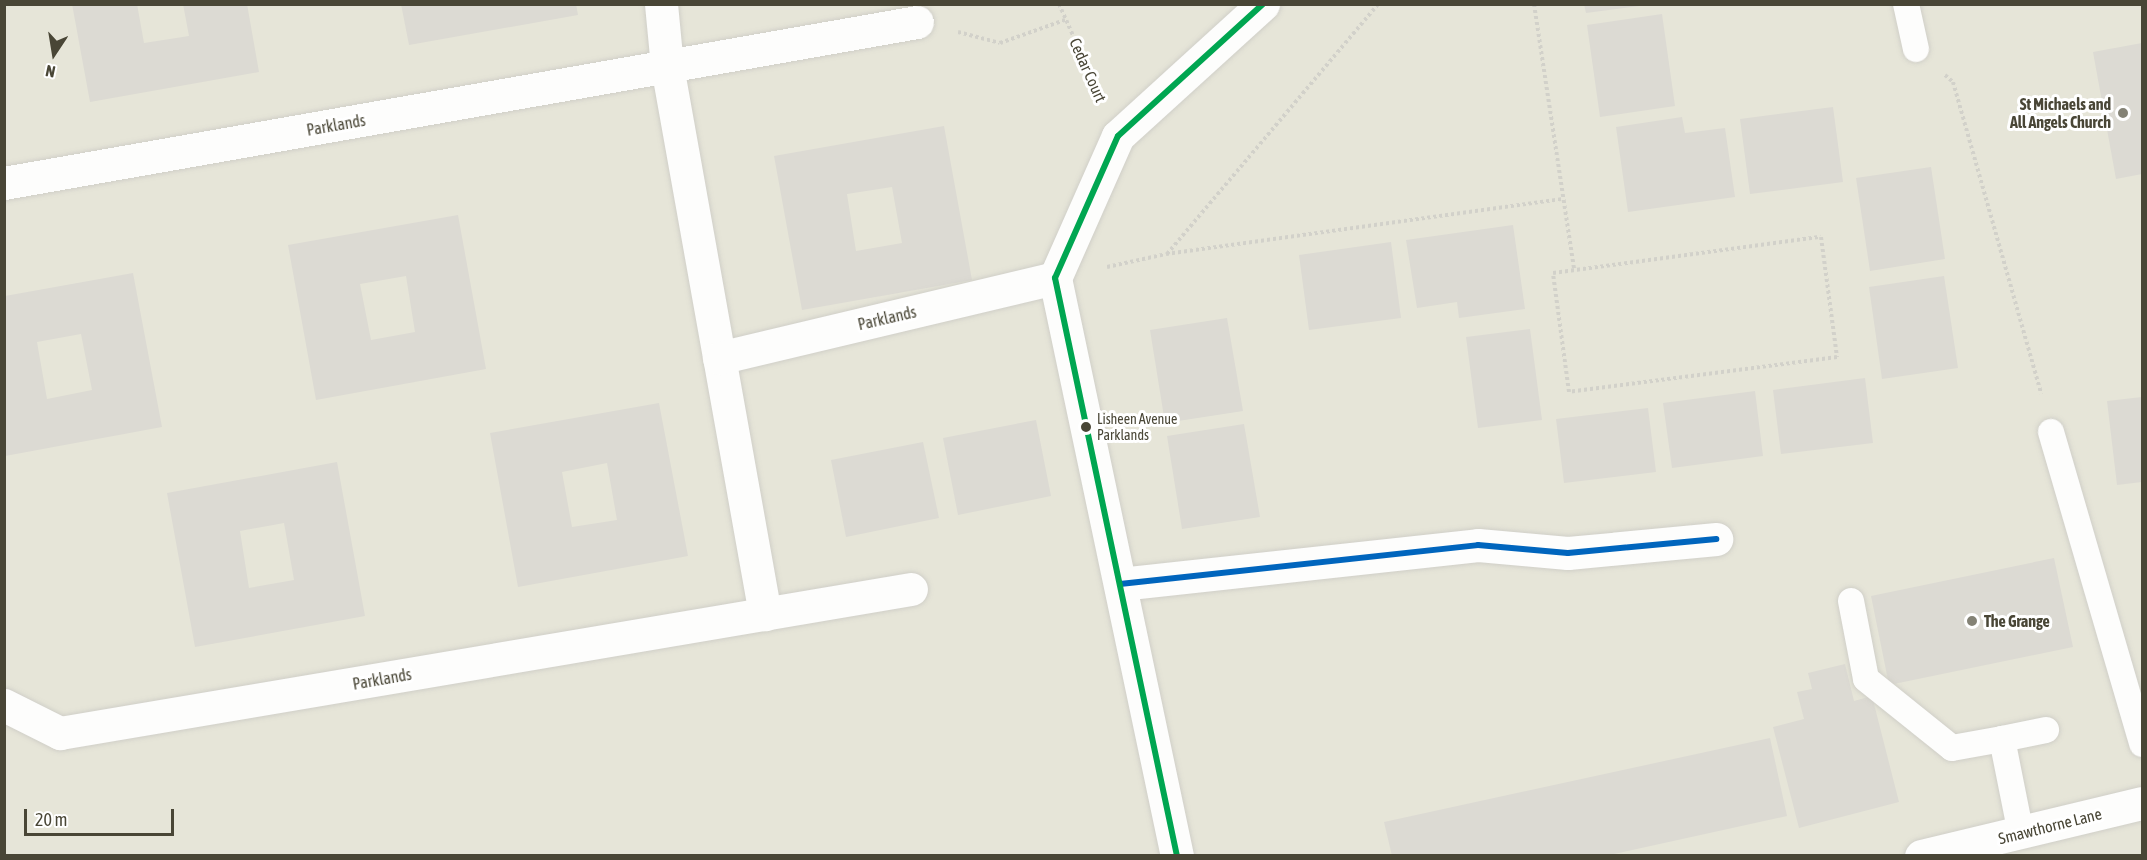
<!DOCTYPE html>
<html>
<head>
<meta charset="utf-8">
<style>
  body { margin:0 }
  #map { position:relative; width:2147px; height:860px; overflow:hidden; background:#f2f1eb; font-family:"Asap Condensed",sans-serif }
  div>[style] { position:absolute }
  .residential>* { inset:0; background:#e6e5d8 }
  .building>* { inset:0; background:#dcdad3 }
  .path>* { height:4px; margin-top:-2px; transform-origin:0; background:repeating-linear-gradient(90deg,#d2d1ca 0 3px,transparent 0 6px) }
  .roads { filter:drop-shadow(0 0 2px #d0cfc8) drop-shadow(0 0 2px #d0cfc8) }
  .service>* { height:26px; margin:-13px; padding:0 13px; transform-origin:13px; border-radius:13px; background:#fdfdfc }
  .minor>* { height:33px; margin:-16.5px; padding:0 16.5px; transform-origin:16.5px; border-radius:16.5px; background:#fdfdfc }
  .bus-1>* { height:6px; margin:-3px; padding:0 3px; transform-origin:3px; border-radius:3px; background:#0065bd }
  .bus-2>* { height:6px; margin:-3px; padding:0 3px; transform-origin:3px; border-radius:3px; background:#00a651 }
  .dots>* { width:16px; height:16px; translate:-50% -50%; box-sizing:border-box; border:3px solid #fff; border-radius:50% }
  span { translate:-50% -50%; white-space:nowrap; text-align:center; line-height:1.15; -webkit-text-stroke:6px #fff; paint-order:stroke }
  .bus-label { font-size:14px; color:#494636 }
  .left { translate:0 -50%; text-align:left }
  .street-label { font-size:16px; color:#494636 }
  .poi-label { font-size:16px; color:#494636; font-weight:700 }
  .right { translate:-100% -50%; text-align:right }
  .frame { position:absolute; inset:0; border:6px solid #494636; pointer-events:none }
  .north { position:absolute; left:24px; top:24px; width:60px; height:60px; -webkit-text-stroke:4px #fff; paint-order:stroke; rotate:192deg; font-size:16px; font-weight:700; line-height:24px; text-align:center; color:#494636 }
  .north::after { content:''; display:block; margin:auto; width:21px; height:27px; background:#494636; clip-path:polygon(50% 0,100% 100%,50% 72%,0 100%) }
  .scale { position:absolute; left:24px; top:809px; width:150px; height:27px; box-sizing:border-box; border:3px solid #494636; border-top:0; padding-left:8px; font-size:18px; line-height:21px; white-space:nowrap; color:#494636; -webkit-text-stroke:4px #fff; paint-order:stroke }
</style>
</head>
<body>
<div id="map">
  <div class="residential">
    <div style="clip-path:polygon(5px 5px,2142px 5px,2142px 855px,5px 855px)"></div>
  </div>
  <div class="building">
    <div style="clip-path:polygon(72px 4px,137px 4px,144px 43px,189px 36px,183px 4px,247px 4px,259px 72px,90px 102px)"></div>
    <div style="clip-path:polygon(401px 4px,576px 4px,578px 15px,409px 45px)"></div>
    <div style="clip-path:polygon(1584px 4px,1639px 4px,1639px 6px,1586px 13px)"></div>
    <div style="clip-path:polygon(1662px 14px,1675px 106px,1600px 117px,1587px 25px)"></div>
    <div style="clip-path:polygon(2142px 43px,2142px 174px,2116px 179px,2093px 52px)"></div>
    <div style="clip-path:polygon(1833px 107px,1843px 182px,1750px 194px,1740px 119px)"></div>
    <div style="clip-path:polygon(1682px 117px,1685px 133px,1725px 128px,1735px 197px,1628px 212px,1616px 127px)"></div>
    <div style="clip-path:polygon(evenodd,944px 126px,972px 280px,802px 310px,774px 156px,944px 126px,892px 187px,902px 243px,856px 251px,847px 194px,892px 187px)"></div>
    <div style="clip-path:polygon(1931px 167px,1945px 259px,1870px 271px,1856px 178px)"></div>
    <div style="clip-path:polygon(evenodd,458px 215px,486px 369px,316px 400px,288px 245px,458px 215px,406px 276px,415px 332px,371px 340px,360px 284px,406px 276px)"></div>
    <div style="clip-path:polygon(1513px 225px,1525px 309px,1459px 318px,1457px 302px,1417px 308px,1406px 240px)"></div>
    <div style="clip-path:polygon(1391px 242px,1401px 318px,1309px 330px,1299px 255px)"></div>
    <div style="clip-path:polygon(evenodd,133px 273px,162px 427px,5px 456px,5px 296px,133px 273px,81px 334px,92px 390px,47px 399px,37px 342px,81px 334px)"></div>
    <div style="clip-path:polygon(1944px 276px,1958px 368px,1882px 379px,1869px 287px)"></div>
    <div style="clip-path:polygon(1227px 318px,1243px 411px,1165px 423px,1150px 330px)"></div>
    <div style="clip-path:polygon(1530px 329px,1542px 420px,1478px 428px,1466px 337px)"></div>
    <div style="clip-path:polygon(1865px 378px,1873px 443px,1781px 454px,1773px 390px)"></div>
    <div style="clip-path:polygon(1755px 391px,1763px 456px,1672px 468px,1663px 403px)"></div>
    <div style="clip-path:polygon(2142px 397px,2142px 482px,2117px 485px,2107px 401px)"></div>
    <div style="clip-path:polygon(evenodd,659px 403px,688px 556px,518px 587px,490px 433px,659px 403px,607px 463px,617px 520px,572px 527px,562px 472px,607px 463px)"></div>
    <div style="clip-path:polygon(1648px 408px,1656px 472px,1564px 483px,1556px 419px)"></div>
    <div style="clip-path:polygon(1036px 420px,1051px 496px,958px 515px,943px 438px)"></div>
    <div style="clip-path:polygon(1244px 424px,1260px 517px,1182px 529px,1167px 436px)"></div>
    <div style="clip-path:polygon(923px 442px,939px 518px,846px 537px,831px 460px)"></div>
    <div style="clip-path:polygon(evenodd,337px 462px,365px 616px,195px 647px,167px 493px,337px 462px,284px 523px,294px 580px,249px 588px,240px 531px,284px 523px)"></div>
    <div style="clip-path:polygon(2054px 558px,2073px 647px,1889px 685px,1871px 596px)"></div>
    <div style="clip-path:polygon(1845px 664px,1854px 701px,1872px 696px,1899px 802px,1799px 828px,1773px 727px,1804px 719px,1797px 692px,1812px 689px,1808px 673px)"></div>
    <div style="clip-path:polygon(1770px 738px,1787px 816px,1605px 856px,1392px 856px,1384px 822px)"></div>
  </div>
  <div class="path">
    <div style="left:1059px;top:4px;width:98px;rotate:66deg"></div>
    <div style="left:1534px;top:4px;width:268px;rotate:81.4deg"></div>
    <div style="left:958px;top:32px;width:43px;rotate:14.7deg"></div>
    <div style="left:1000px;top:43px;width:69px;rotate:-19.5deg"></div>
    <div style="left:1945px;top:75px;width:11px;rotate:41deg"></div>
    <div style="left:1953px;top:82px;width:324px;rotate:74.2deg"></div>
    <div style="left:1821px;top:237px;width:121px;rotate:82.4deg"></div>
    <div style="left:1837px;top:357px;width:270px;rotate:172.6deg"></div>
    <div style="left:1569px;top:392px;width:120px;rotate:-97.7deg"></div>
    <div style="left:1553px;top:273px;width:270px;rotate:-7.7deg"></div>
    <div style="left:1167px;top:254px;width:327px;rotate:-49.8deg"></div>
    <div style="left:1107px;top:267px;width:60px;rotate:-12.4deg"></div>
    <div style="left:1166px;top:254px;width:401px;rotate:-7.9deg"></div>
  </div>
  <div class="roads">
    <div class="service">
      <div style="left:1906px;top:4px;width:46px;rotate:77.5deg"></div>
      <div style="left:2051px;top:432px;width:325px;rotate:73.7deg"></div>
      <div style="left:1851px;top:601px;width:79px;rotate:79.1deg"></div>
      <div style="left:1866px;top:679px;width:110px;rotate:38.7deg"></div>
      <div style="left:1952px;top:748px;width:51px;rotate:-10.2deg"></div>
      <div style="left:2021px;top:834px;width:97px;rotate:-101.3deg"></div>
      <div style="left:2002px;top:739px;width:45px;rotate:-11.6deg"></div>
    </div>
    <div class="minor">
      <div style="left:661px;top:4px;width:62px;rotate:84.5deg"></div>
      <div style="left:667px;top:66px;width:557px;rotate:79.86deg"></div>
      <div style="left:4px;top:183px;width:927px;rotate:-10deg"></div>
      <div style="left:719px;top:358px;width:345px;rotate:-13.4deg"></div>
      <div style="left:1120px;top:584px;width:360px;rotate:-6.2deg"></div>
      <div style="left:1478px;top:545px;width:90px;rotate:5.1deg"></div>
      <div style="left:1568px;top:553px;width:149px;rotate:-5.4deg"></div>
      <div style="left:4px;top:705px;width:63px;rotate:26.6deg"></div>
      <div style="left:60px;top:733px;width:863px;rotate:-9.6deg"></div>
      <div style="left:1177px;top:856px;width:591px;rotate:-101.92deg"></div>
      <div style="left:1055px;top:278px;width:155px;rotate:-66.1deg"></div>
      <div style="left:1118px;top:136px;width:196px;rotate:-42.3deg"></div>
      <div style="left:1921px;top:856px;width:227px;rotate:-13.5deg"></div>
    </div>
  </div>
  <div class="bus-1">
    <div style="left:1120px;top:584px;width:360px;rotate:-6.2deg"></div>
    <div style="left:1478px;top:545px;width:90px;rotate:5.1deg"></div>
    <div style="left:1568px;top:553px;width:149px;rotate:-5.4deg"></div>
  </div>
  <div class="bus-2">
    <div style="left:1177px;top:856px;width:591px;rotate:-101.92deg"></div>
    <div style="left:1055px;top:278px;width:155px;rotate:-66.1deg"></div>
    <div style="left:1118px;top:136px;width:196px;rotate:-42.3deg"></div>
  </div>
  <div class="dots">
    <div style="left:2123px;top:113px;background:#848275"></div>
    <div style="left:1086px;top:427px;background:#494636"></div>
    <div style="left:1972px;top:621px;background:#848275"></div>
  </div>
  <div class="bus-label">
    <span class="left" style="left:1097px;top:427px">Lisheen Avenue<br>Parklands</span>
  </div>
  <div class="street-label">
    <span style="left:1088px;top:70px;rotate:66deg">Cedar Court</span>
    <span style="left:336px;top:125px;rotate:-10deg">Parklands</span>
    <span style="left:887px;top:318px;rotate:-13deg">Parklands</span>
    <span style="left:382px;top:679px;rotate:-10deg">Parklands</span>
    <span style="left:2050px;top:826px;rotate:-14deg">Smawthorne Lane</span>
  </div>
  <div class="poi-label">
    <span class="right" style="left:2111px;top:113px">St Michaels and<br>All Angels Church</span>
    <span class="left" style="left:1984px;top:621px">The Grange</span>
  </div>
  <div class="frame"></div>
  <div class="north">N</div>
  <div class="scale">20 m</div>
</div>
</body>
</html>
